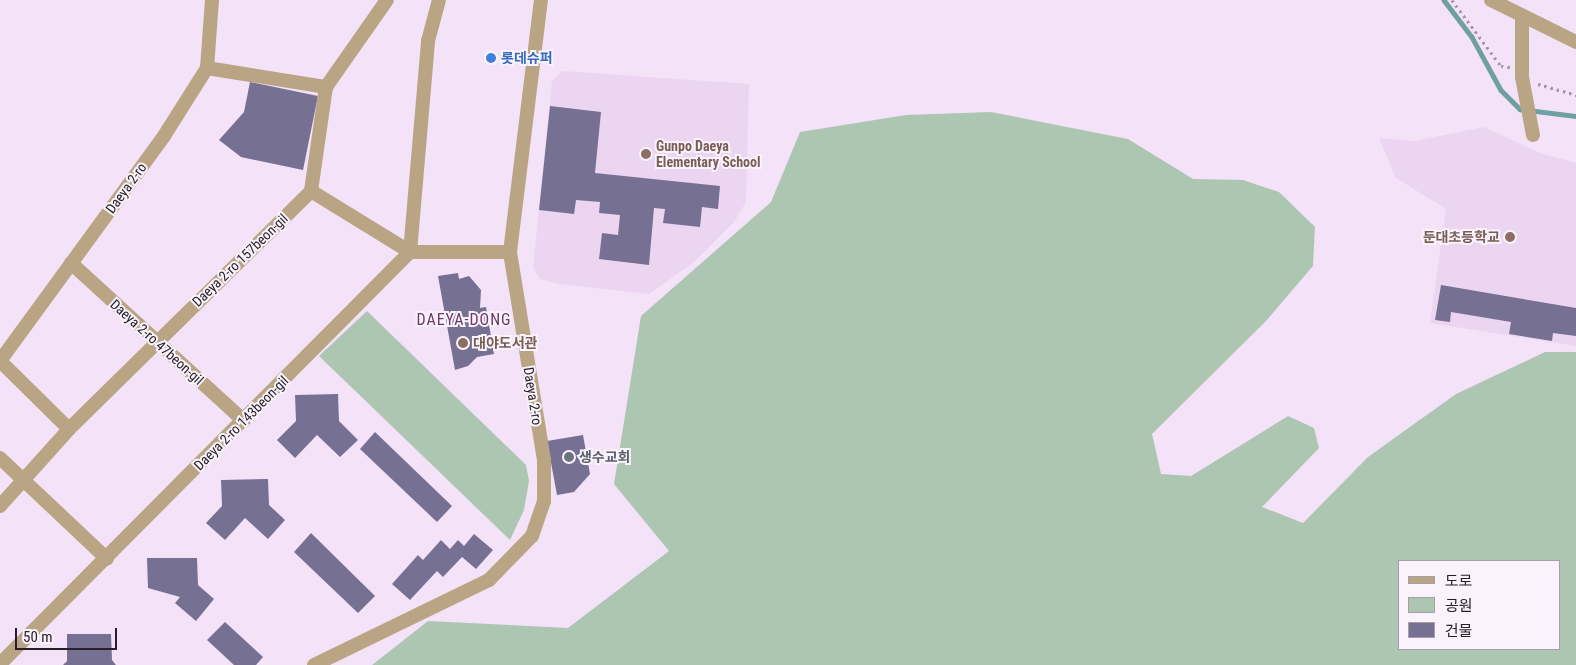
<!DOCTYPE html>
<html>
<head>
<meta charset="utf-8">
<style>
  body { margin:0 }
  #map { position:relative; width:1576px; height:665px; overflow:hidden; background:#f4e2f8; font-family:"Roboto Condensed","Noto Sans KR",sans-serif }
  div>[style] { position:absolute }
  .built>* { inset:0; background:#ecd5f1 }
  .green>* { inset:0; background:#adc6b1 }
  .stream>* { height:4.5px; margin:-2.25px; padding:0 2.25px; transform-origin:2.25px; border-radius:2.25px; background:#6ea0a2 }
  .building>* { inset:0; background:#767093 }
  .path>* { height:2.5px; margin-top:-1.25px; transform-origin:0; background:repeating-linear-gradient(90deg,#a396a6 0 2.5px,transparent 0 6.5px) }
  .minor>* { height:14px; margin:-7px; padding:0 7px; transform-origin:7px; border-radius:7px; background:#b9a584 }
  .dots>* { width:14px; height:14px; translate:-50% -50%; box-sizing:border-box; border:2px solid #fbf3fc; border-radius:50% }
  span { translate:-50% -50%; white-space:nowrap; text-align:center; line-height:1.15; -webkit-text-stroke:4px #fbf3fc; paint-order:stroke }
  .shop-label { font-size:14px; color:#366cbe; font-weight:700 }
  .left { translate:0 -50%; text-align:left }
  .education-label { font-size:14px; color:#785e54; font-weight:700 }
  .right { translate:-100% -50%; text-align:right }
  .street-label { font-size:14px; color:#272028 }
  .worship-label { font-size:14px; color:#5b616d; font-weight:700 }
  .quarter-label { font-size:16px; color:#6b3869; letter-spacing:1px }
  .legend { position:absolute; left:1398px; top:560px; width:162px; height:90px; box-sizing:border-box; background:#fbf3fc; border:1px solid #a69fa7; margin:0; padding:6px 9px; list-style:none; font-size:15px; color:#272028 }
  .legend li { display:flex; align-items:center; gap:10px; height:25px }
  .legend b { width:25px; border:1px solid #a69fa7 }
  .scale { position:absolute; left:15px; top:628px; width:102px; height:22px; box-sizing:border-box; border:2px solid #272028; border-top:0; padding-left:6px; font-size:15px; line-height:18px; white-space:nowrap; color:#272028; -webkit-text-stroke:4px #fbf3fc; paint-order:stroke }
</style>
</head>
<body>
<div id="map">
  <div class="built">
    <div style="clip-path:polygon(563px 71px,749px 84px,746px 202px,734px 222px,693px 263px,649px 294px,559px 284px,540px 279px,533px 268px,552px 80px)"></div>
    <div style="clip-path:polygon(1484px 127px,1540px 153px,1576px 163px,1576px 346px,1430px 323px,1446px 209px,1396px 178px,1379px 138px,1415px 141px)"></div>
  </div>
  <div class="green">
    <div style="clip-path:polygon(evenodd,991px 112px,1128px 139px,1193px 179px,1243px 180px,1279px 192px,1315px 227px,1313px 266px,1266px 321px,1152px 434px,1161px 474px,1191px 476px,1288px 416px,1314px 428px,1319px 448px,1262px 507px,1303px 523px,1368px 457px,1456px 394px,1545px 352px,1576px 352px,1576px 665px,372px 665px,428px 621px,568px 628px,669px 551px,614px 484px,641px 316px,771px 202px,800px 132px,906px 115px,991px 112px,1560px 561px,1560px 649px,1400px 649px,1400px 561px,1560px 561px)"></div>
    <div style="clip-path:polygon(367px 311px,526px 465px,529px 481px,524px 510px,510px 540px,319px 356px)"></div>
  </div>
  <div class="stream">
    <div style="left:1444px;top:0;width:46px;rotate:52.9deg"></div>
    <div style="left:1472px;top:37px;width:60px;rotate:61.3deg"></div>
    <div style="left:1501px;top:90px;width:27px;rotate:45deg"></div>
    <div style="left:1520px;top:109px;width:56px;rotate:7.1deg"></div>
  </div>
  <div class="building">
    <div style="clip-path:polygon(250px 82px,318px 96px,303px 170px,241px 157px,219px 140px,244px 112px)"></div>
    <div style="clip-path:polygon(550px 106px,601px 112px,595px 173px,720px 186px,718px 209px,702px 207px,700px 227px,663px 223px,665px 209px,654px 208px,649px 265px,599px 259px,602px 233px,618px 235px,620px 215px,599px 213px,600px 202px,576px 200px,574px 214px,539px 210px)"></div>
    <div style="clip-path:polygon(458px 273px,459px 279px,469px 276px,481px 290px,480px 308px,486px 307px,494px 354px,477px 357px,468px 366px,455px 370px,438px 276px)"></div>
    <div style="clip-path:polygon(1441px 285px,1576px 308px,1576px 336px,1553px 333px,1552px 341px,1509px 334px,1511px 322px,1451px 312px,1450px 322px,1435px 320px)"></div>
    <div style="clip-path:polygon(338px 394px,339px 421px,358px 440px,340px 457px,317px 435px,295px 458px,277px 440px,296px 421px,295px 395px)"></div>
    <div style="clip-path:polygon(375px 432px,452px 506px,437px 522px,360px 449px)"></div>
    <div style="clip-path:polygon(583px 435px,590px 474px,574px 492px,557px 495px,547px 441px)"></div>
    <div style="clip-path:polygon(268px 479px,269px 505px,285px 520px,268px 539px,245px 518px,225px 540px,206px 523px,222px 506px,221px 480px)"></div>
    <div style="clip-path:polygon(311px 533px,375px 596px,358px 613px,294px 552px)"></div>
    <div style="clip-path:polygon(474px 534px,493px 550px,476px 569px,462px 557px,443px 577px,437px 571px,410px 600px,392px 584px,418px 555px,423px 560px,441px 540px,450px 549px,458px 540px,464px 546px)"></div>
    <div style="clip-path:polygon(147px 558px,197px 558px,198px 585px,214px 599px,196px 621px,175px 603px,180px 597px,148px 588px)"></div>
    <div style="clip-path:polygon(225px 622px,263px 657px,256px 665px,234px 665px,207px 640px)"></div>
    <div style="clip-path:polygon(67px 634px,111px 634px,112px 660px,116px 665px,63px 665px,67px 661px)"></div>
  </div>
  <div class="path">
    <div style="left:1452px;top:0;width:82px;rotate:53.4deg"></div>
    <div style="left:1501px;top:66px;width:9px;rotate:6deg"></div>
    <div style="left:1538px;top:84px;width:40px;rotate:16deg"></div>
  </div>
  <div class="minor">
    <div style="left:1491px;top:0;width:95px;rotate:26.3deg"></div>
    <div style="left:1522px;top:16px;width:61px;rotate:90deg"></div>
    <div style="left:1522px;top:77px;width:59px;rotate:79.3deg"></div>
    <div style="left:207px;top:68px;width:121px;rotate:9.1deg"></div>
    <div style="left:311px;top:191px;width:116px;rotate:31.6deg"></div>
    <div style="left:410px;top:252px;width:212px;rotate:-85.1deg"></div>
    <div style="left:428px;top:41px;width:42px;rotate:-75deg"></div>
    <div style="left:71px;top:263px;width:234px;rotate:42.4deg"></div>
    <div style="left:0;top:361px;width:278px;rotate:-53.9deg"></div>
    <div style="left:164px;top:136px;width:80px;rotate:-57.7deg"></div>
    <div style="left:207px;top:68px;width:68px;rotate:-85.8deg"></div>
    <div style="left:0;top:361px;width:97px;rotate:44.6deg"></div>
    <div style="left:0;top:458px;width:147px;rotate:43.3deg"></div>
    <div style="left:0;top:506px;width:103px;rotate:-48.1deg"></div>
    <div style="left:69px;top:429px;width:339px;rotate:-44.5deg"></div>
    <div style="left:311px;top:191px;width:105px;rotate:-81.8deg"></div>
    <div style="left:326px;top:87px;width:106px;rotate:-55deg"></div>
    <div style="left:0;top:664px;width:581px;rotate:-45.14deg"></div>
    <div style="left:410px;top:252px;width:100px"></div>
    <div style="left:314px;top:665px;width:195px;rotate:-25.9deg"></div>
    <div style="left:489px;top:580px;width:62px;rotate:-45.7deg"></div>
    <div style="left:532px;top:536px;width:37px;rotate:-71deg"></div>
    <div style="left:544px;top:501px;width:41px;rotate:-90deg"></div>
    <div style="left:544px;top:460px;width:211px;rotate:-99.3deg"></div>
    <div style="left:510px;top:252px;width:254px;rotate:-83deg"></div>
  </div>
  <div class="dots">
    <div style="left:491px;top:58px;background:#3f7fe0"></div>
    <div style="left:646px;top:154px;background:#8d6e63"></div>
    <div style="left:1510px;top:237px;background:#8d6e63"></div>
    <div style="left:463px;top:343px;background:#8d6e63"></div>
    <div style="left:569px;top:457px;background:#6b7280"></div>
  </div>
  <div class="shop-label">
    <span class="left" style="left:501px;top:58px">롯데슈퍼</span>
  </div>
  <div class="education-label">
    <span class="left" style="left:656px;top:154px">Gunpo Daeya<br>Elementary School</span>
    <span class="right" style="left:1500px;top:237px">둔대초등학교</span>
    <span class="left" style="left:473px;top:343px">대야도서관</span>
  </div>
  <div class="street-label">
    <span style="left:126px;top:188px;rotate:-54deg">Daeya 2-ro</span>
    <span style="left:240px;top:260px;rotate:-44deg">Daeya 2-ro 157beon-gil</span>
    <span style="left:157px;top:342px;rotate:42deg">Daeya 2-ro 47beon-gil</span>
    <span style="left:533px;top:396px;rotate:81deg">Daeya 2-ro</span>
    <span style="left:241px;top:423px;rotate:-45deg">Daeya 2-ro 143beon-gil</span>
  </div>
  <div class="worship-label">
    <span class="left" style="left:579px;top:457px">생수교회</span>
  </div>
  <div class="quarter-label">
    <span style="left:464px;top:320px">DAEYA-DONG</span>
  </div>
  <ul class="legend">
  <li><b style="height:6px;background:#b9a584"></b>도로</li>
  <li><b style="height:14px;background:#adc6b1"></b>공원</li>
  <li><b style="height:14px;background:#767093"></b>건물</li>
  </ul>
  <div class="scale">50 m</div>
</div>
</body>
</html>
